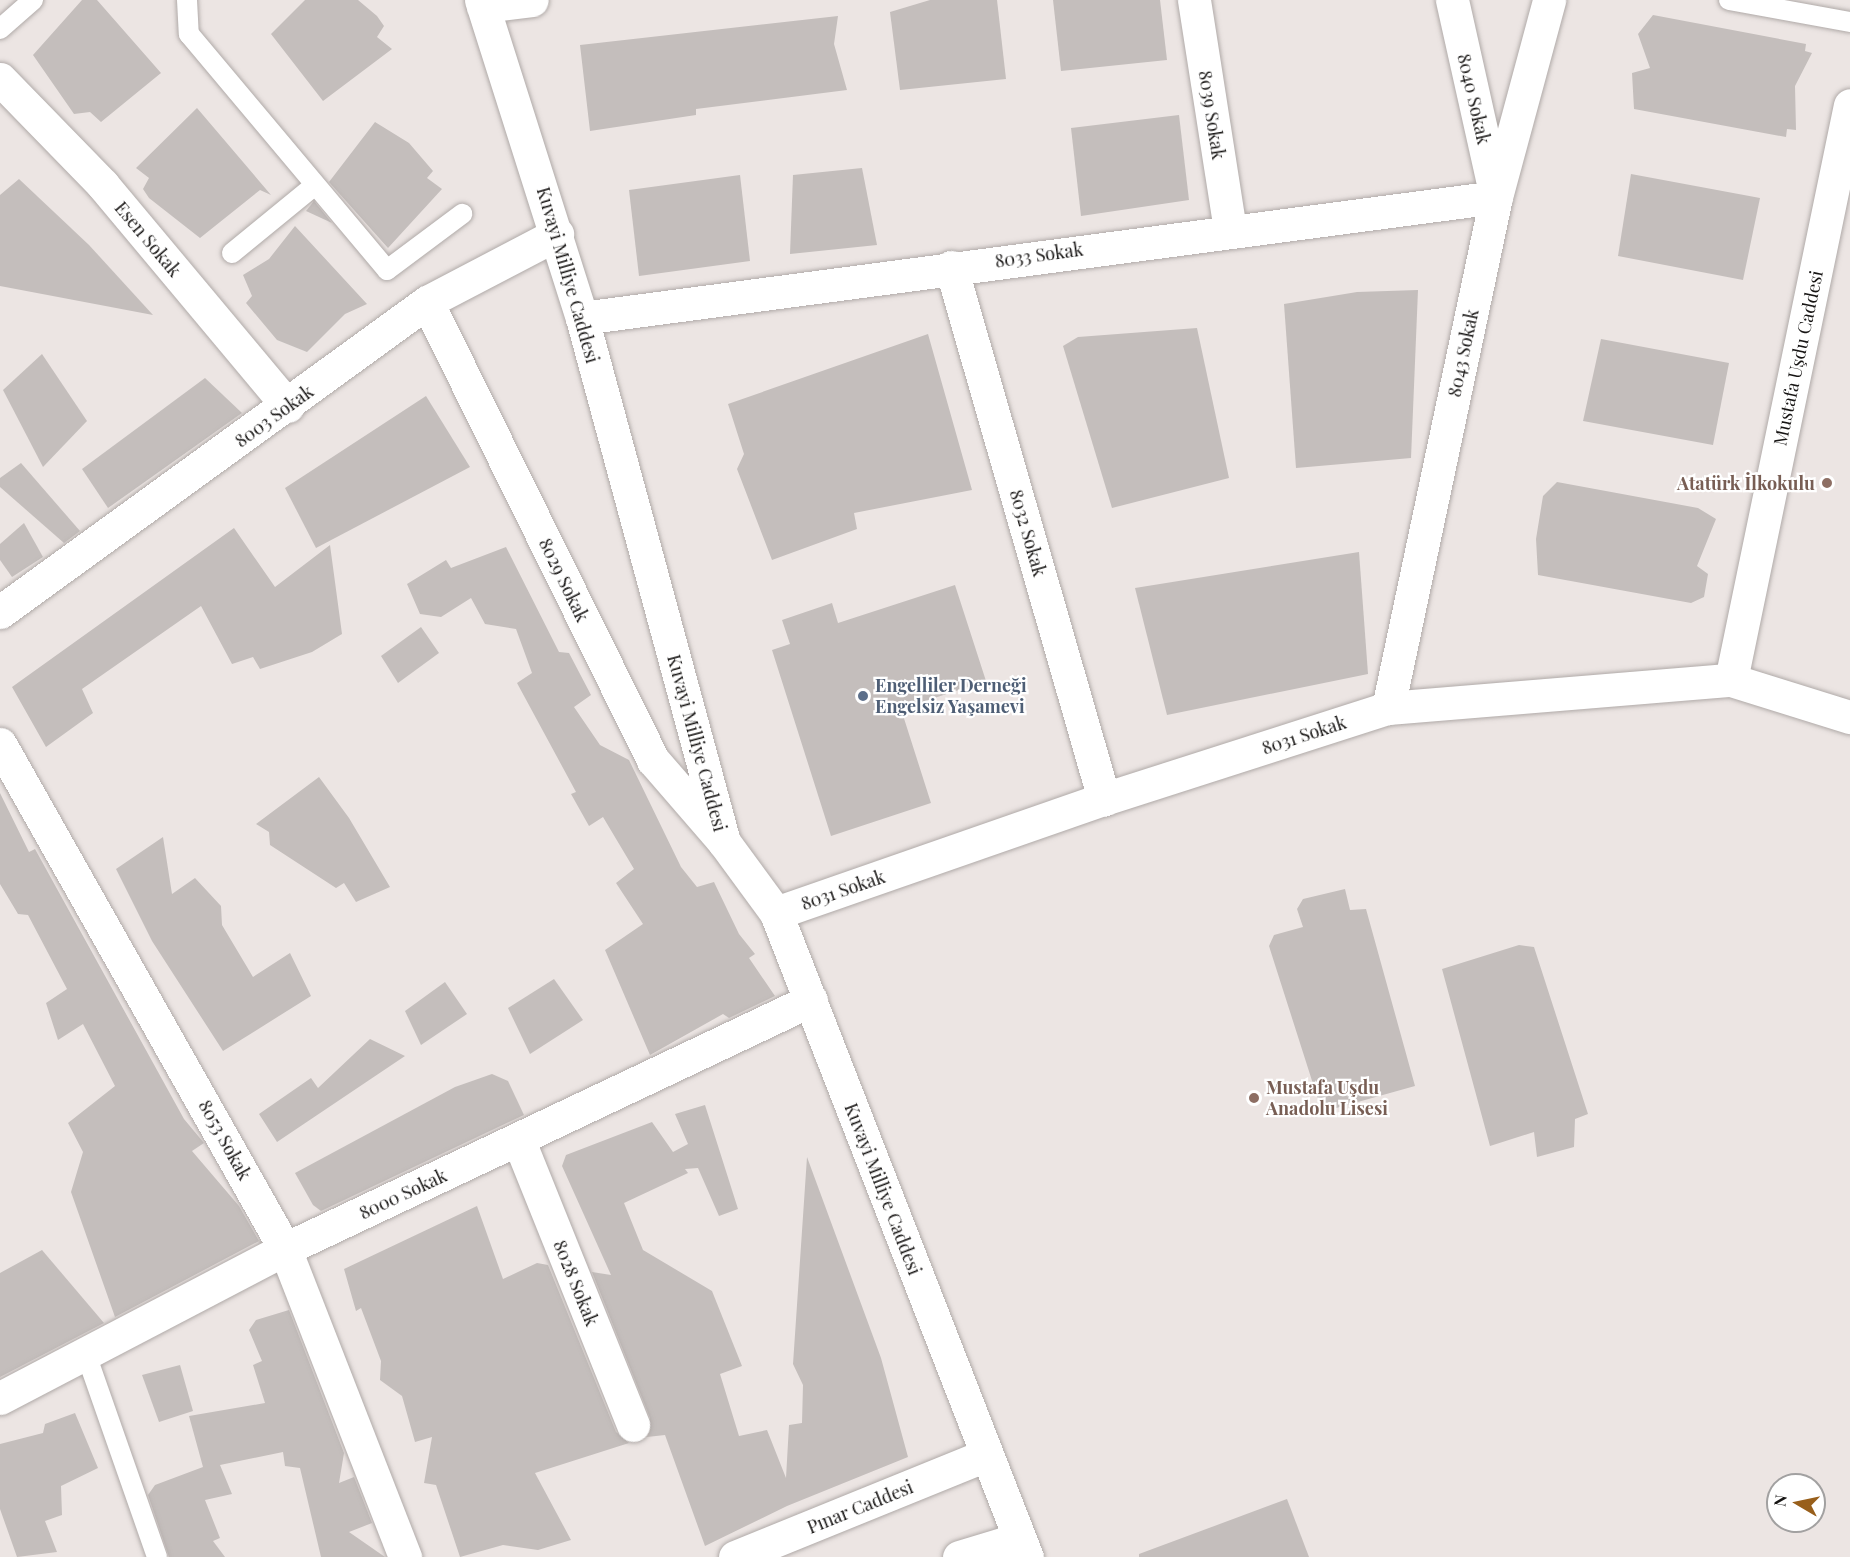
<!DOCTYPE html>
<html>
<head>
<meta charset="utf-8">
<style>
  body { margin:0 }
  #map { position:relative; width:1850px; height:1557px; overflow:hidden; background:#ece5e3; font-family:"Playfair Display",serif }
  div>[style] { position:absolute }
  .building>* { inset:0; background:#c4bebc }
  .roads { filter:drop-shadow(0 0 2px #b0aaa8) drop-shadow(0 0 2px #b0aaa8) }
  .lane>* { height:20px; margin:-10px; padding:0 10px; transform-origin:10px; border-radius:10px; background:#fff }
  .street>* { height:33px; margin:-16.5px; padding:0 16.5px; transform-origin:16.5px; border-radius:16.5px; background:#fff }
  .secondary>* { height:33px; margin:-16.5px; padding:0 16.5px; transform-origin:16.5px; border-radius:16.5px; background:#fff }
  .dots>* { width:16px; height:16px; translate:-50% -50%; box-sizing:border-box; border:3px solid #fff; border-radius:50% }
  span { translate:-50% -50%; white-space:nowrap; text-align:center; line-height:1.15; -webkit-text-stroke:4.5px #fff; paint-order:stroke }
  .street-label { font-size:18px; color:#171514 }
  .education-label { font-size:18px; color:#785e54; font-weight:700 }
  .right { translate:-100% -50%; text-align:right }
  .left { translate:0 -50%; text-align:left }
  .service-label { font-size:18px; color:#4e5e75; font-weight:700 }
  .north { position:absolute; left:1766px; top:1473px; width:60px; height:60px; box-sizing:border-box; background:#fff; border:2px solid #a2a1a1; border-radius:50%; rotate:279deg; font-size:16px; font-weight:700; line-height:24px; text-align:center; color:#171514 }
  .north::after { content:''; display:block; margin:auto; width:21px; height:27px; background:#985f1b; clip-path:polygon(50% 0,100% 100%,50% 72%,0 100%) }
</style>
</head>
<body>
<div id="map">
  <div class="building">
    <div style="clip-path:polygon(82px 0,97px 0,161px 73px,101px 122px,90px 112px,74px 114px,33px 55px)"></div>
    <div style="clip-path:polygon(305px 0,358px 0,377px 16px,384px 26px,377px 37px,392px 49px,323px 101px,271px 34px)"></div>
    <div style="clip-path:polygon(930px 0,997px 0,1006px 79px,900px 90px,890px 12px)"></div>
    <div style="clip-path:polygon(1053px 0,1160px 0,1167px 60px,1061px 71px)"></div>
    <div style="clip-path:polygon(1653px 15px,1806px 44px,1805px 51px,1812px 53px,1795px 86px,1796px 130px,1787px 129px,1786px 137px,1634px 109px,1632px 73px,1650px 68px,1638px 34px)"></div>
    <div style="clip-path:polygon(838px 16px,834px 44px,847px 90px,696px 109px,696px 115px,590px 131px,580px 45px)"></div>
    <div style="clip-path:polygon(197px 108px,271px 195px,260px 190px,200px 238px,149px 198px,143px 189px,149px 178px,136px 168px)"></div>
    <div style="clip-path:polygon(1179px 115px,1189px 200px,1081px 216px,1071px 128px)"></div>
    <div style="clip-path:polygon(375px 122px,409px 143px,433px 171px,427px 178px,442px 189px,388px 248px,329px 182px)"></div>
    <div style="clip-path:polygon(862px 168px,877px 245px,790px 254px,793px 175px)"></div>
    <div style="clip-path:polygon(1631px 174px,1760px 198px,1743px 280px,1618px 256px)"></div>
    <div style="clip-path:polygon(740px 175px,750px 261px,639px 276px,629px 190px)"></div>
    <div style="clip-path:polygon(19px 179px,89px 245px,153px 315px,0 286px,0 195px)"></div>
    <div style="clip-path:polygon(314px 201px,332px 223px,306px 211px)"></div>
    <div style="clip-path:polygon(295px 226px,367px 304px,345px 314px,307px 352px,277px 340px,246px 303px,252px 296px,243px 275px,269px 259px)"></div>
    <div style="clip-path:polygon(1418px 290px,1411px 458px,1296px 468px,1284px 304px,1357px 292px)"></div>
    <div style="clip-path:polygon(1197px 328px,1229px 478px,1112px 508px,1063px 346px,1078px 337px)"></div>
    <div style="clip-path:polygon(928px 334px,972px 490px,854px 513px,857px 529px,772px 560px,737px 469px,744px 454px,728px 404px)"></div>
    <div style="clip-path:polygon(1601px 339px,1729px 363px,1713px 445px,1583px 421px)"></div>
    <div style="clip-path:polygon(42px 354px,87px 421px,43px 467px,3px 390px)"></div>
    <div style="clip-path:polygon(205px 378px,242px 413px,108px 508px,82px 469px)"></div>
    <div style="clip-path:polygon(426px 396px,470px 467px,316px 548px,285px 488px)"></div>
    <div style="clip-path:polygon(21px 463px,80px 531px,64px 543px,0 487px,0 478px)"></div>
    <div style="clip-path:polygon(1557px 482px,1698px 508px,1716px 519px,1697px 566px,1708px 574px,1704px 597px,1691px 603px,1538px 575px,1536px 539px,1543px 496px)"></div>
    <div style="clip-path:polygon(24px 523px,43px 557px,12px 577px,0 560px,0 544px)"></div>
    <div style="clip-path:polygon(234px 528px,275px 587px,330px 545px,342px 634px,312px 652px,260px 669px,253px 657px,232px 664px,201px 606px,82px 689px,93px 713px,46px 747px,12px 687px)"></div>
    <div style="clip-path:polygon(506px 547px,559px 652px,569px 653px,591px 695px,574px 707px,600px 745px,629px 760px,681px 867px,697px 887px,714px 882px,739px 934px,755px 954px,749px 958px,775px 996px,729px 1018px,723px 1014px,650px 1055px,605px 950px,643px 924px,616px 883px,634px 869px,603px 817px,589px 826px,571px 794px,576px 792px,517px 683px,532px 673px,516px 629px,485px 624px,471px 598px,441px 617px,420px 614px,407px 584px,446px 560px,451px 568px)"></div>
    <div style="clip-path:polygon(1359px 552px,1368px 674px,1167px 715px,1135px 588px)"></div>
    <div style="clip-path:polygon(955px 585px,986px 681px,901px 709px,931px 803px,831px 836px,772px 650px,790px 644px,782px 620px,832px 603px,838px 623px)"></div>
    <div style="clip-path:polygon(421px 627px,439px 653px,398px 683px,381px 656px)"></div>
    <div style="clip-path:polygon(319px 777px,349px 818px,390px 887px,356px 902px,344px 883px,336px 888px,270px 845px,269px 832px,256px 824px)"></div>
    <div style="clip-path:polygon(0 793px,29px 852px,35px 849px,184px 1119px,204px 1143px,192px 1151px,239px 1206px,259px 1241px,115px 1317px,71px 1192px,83px 1152px,68px 1123px,115px 1086px,83px 1024px,58px 1040px,46px 1003px,67px 989px,28px 915px,18px 914px,0 884px)"></div>
    <div style="clip-path:polygon(163px 837px,172px 894px,195px 878px,221px 906px,222px 925px,253px 977px,290px 953px,311px 996px,223px 1051px,152px 941px,116px 869px)"></div>
    <div style="clip-path:polygon(1345px 889px,1350px 910px,1366px 909px,1415px 1086px,1322px 1112px,1269px 946px,1274px 935px,1303px 927px,1297px 909px,1303px 899px)"></div>
    <div style="clip-path:polygon(1519px 945px,1534px 947px,1588px 1114px,1575px 1119px,1574px 1147px,1537px 1157px,1534px 1132px,1490px 1146px,1442px 969px)"></div>
    <div style="clip-path:polygon(554px 979px,583px 1020px,530px 1054px,508px 1008px)"></div>
    <div style="clip-path:polygon(445px 982px,467px 1014px,421px 1045px,405px 1011px)"></div>
    <div style="clip-path:polygon(370px 1039px,405px 1056px,277px 1142px,259px 1114px,311px 1078px,318px 1088px)"></div>
    <div style="clip-path:polygon(492px 1074px,508px 1081px,524px 1115px,321px 1211px,313px 1205px,295px 1173px,455px 1087px)"></div>
    <div style="clip-path:polygon(705px 1105px,738px 1209px,719px 1216px,698px 1168px,685px 1169px,688px 1173px,624px 1203px,643px 1250px,712px 1291px,742px 1366px,720px 1374px,739px 1436px,767px 1430px,786px 1478px,789px 1425px,802px 1423px,803px 1385px,793px 1364px,807px 1157px,881px 1358px,908px 1457px,787px 1506px,705px 1546px,665px 1435px,647px 1437px,650px 1418px,592px 1272px,611px 1275px,562px 1166px,566px 1155px,652px 1122px,673px 1152px,688px 1144px,675px 1114px)"></div>
    <div style="clip-path:polygon(477px 1206px,503px 1279px,537px 1263px,548px 1265px,616px 1432px,629px 1443px,535px 1473px,571px 1540px,538px 1550px,503px 1545px,460px 1557px,436px 1485px,424px 1483px,432px 1437px,415px 1442px,402px 1396px,380px 1380px,381px 1361px,361px 1308px,356px 1311px,344px 1269px)"></div>
    <div style="clip-path:polygon(42px 1250px,104px 1323px,0 1377px,0 1273px)"></div>
    <div style="clip-path:polygon(289px 1310px,344px 1453px,339px 1483px,354px 1477px,372px 1523px,349px 1532px,385px 1557px,321px 1557px,300px 1468px,285px 1466px,283px 1452px,220px 1465px,232px 1494px,205px 1500px,220px 1538px,213px 1541px,225px 1557px,169px 1557px,148px 1495px,155px 1485px,203px 1467px,189px 1416px,265px 1403px,253px 1365px,262px 1361px,249px 1330px,256px 1320px)"></div>
    <div style="clip-path:polygon(180px 1365px,193px 1411px,159px 1422px,142px 1375px)"></div>
    <div style="clip-path:polygon(75px 1413px,98px 1468px,61px 1486px,62px 1515px,45px 1521px,57px 1552px,17px 1557px,0 1509px,0 1444px,43px 1433px,45px 1424px)"></div>
    <div style="clip-path:polygon(1287px 1499px,1309px 1557px,1139px 1557px,1139px 1554px)"></div>
  </div>
  <div class="roads">
    <div class="lane">
      <div style="left:187px;top:0;width:34px;rotate:87deg"></div>
      <div style="left:189px;top:34px;width:308px;rotate:50deg"></div>
      <div style="left:387px;top:270px;width:94px;rotate:-36.7deg"></div>
      <div style="left:1729px;top:0;width:123px;rotate:10.3deg"></div>
      <div style="left:0;top:29px;width:44px;rotate:-41.3deg"></div>
      <div style="left:232px;top:253px;width:107px;rotate:-39.3deg"></div>
      <div style="left:87px;top:1357px;width:212px;rotate:70.7deg"></div>
    </div>
    <div class="street">
      <div style="left:1194px;top:0;width:233px;rotate:81.1deg"></div>
      <div style="left:1452px;top:0;width:197px;rotate:77.4deg"></div>
      <div style="left:483px;top:6px;width:49px;rotate:-7deg"></div>
      <div style="left:0;top:79px;width:148px;rotate:45.8deg"></div>
      <div style="left:103px;top:185px;width:288px;rotate:50.1deg"></div>
      <div style="left:951px;top:267px;width:554px;rotate:73.96deg"></div>
      <div style="left:427px;top:302px;width:511px;rotate:63.74deg"></div>
      <div style="left:653px;top:760px;width:108px;rotate:49.1deg"></div>
      <div style="left:582px;top:318px;width:922px;rotate:-7.54deg"></div>
      <div style="left:0;top:612px;width:528px;rotate:-35.98deg"></div>
      <div style="left:427px;top:302px;width:147px;rotate:-27.6deg"></div>
      <div style="left:1731px;top:680px;width:587px;rotate:-78.31deg"></div>
      <div style="left:1388px;top:708px;width:522px;rotate:-78.07deg"></div>
      <div style="left:1496px;top:197px;width:204px;rotate:-74.9deg"></div>
      <div style="left:0;top:744px;width:580px;rotate:60.56deg"></div>
      <div style="left:285px;top:1249px;width:331px;rotate:68.7deg"></div>
      <div style="left:776px;top:913px;width:347px;rotate:-19.2deg"></div>
      <div style="left:1104px;top:799px;width:298px;rotate:-17.8deg"></div>
      <div style="left:1388px;top:708px;width:344px;rotate:-4.7deg"></div>
      <div style="left:1731px;top:680px;width:125px;rotate:17.3deg"></div>
      <div style="left:519px;top:1141px;width:306px;rotate:68.1deg"></div>
      <div style="left:0;top:1398px;width:322px;rotate:-27.6deg"></div>
      <div style="left:285px;top:1249px;width:582px;rotate:-25.33deg"></div>
      <div style="left:735px;top:1557px;width:269px;rotate:-22.1deg"></div>
      <div style="left:959px;top:1557px;width:63px;rotate:-16.7deg"></div>
    </div>
    <div class="secondary">
      <div style="left:481px;top:0;width:334px;rotate:72.4deg"></div>
      <div style="left:582px;top:318px;width:543px;rotate:74.84deg"></div>
      <div style="left:724px;top:842px;width:88px;rotate:53.8deg"></div>
      <div style="left:776px;top:913px;width:691px;rotate:68.71deg"></div>
    </div>
  </div>
  <div class="dots">
    <div style="left:1827px;top:483px;background:#8d6e63"></div>
    <div style="left:863px;top:696px;background:#5c6f8a"></div>
    <div style="left:1254px;top:1098px;background:#8d6e63"></div>
  </div>
  <div class="street-label">
    <span style="left:1474px;top:99px;rotate:77deg">8040 Sokak</span>
    <span style="left:1212px;top:115px;rotate:81deg">8039 Sokak</span>
    <span style="left:148px;top:239px;rotate:50deg">Esen Sokak</span>
    <span style="left:1039px;top:255px;rotate:-8deg">8033 Sokak</span>
    <span style="left:568px;top:275px;rotate:74deg">Kuvayi Milliye Caddesi</span>
    <span style="left:1463px;top:353px;rotate:-78deg">8043 Sokak</span>
    <span style="left:1798px;top:358px;rotate:-78deg">Mustafa Uşdu Caddesi</span>
    <span style="left:274px;top:416px;rotate:-36deg">8003 Sokak</span>
    <span style="left:1028px;top:533px;rotate:74deg">8032 Sokak</span>
    <span style="left:564px;top:580px;rotate:64deg">8029 Sokak</span>
    <span style="left:1304px;top:735px;rotate:-18deg">8031 Sokak</span>
    <span style="left:697px;top:743px;rotate:75deg">Kuvayi Milliye Caddesi</span>
    <span style="left:843px;top:890px;rotate:-19deg">8031 Sokak</span>
    <span style="left:225px;top:1140px;rotate:61deg">8053 Sokak</span>
    <span style="left:883px;top:1189px;rotate:69deg">Kuvayi Milliye Caddesi</span>
    <span style="left:403px;top:1194px;rotate:-25deg">8000 Sokak</span>
    <span style="left:576px;top:1283px;rotate:68deg">8028 Sokak</span>
    <span style="left:860px;top:1507px;rotate:-22deg">Pınar Caddesi</span>
  </div>
  <div class="education-label">
    <span class="right" style="left:1815px;top:483px">Atatürk İlkokulu</span>
    <span class="left" style="left:1266px;top:1098px">Mustafa Uşdu<br>Anadolu Lisesi</span>
  </div>
  <div class="service-label">
    <span class="left" style="left:875px;top:696px">Engelliler Derneği<br>Engelsiz Yaşamevi</span>
  </div>
  <div class="north">N</div>
</div>
</body>
</html>
